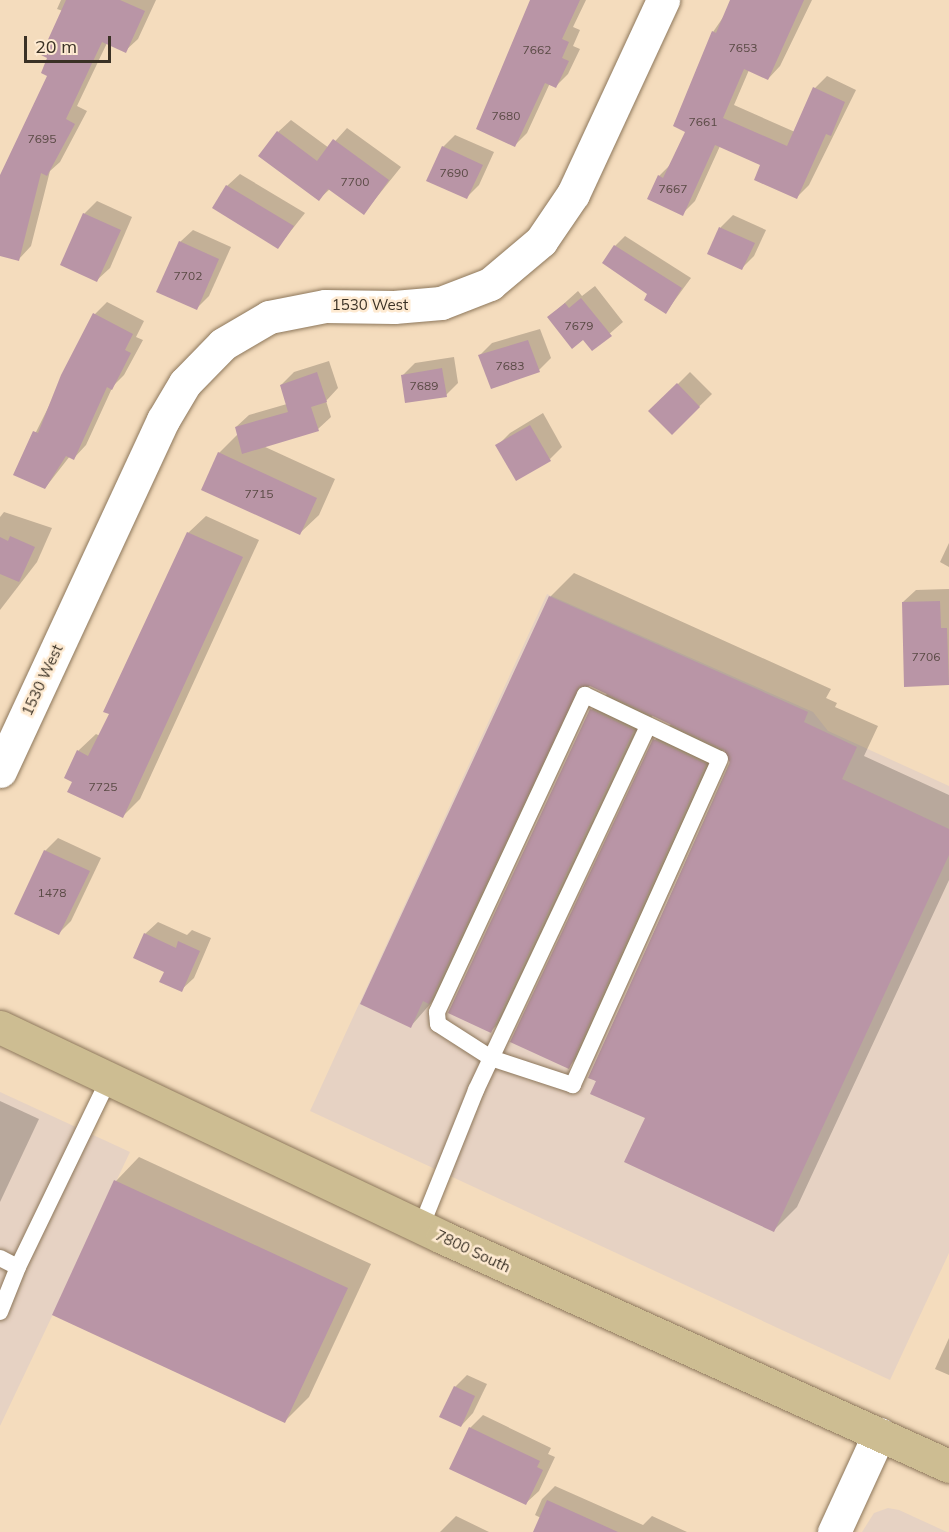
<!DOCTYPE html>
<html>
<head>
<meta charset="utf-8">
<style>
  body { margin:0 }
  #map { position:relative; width:949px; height:1532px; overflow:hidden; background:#f4dcbd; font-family:Mulish,sans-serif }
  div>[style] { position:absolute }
  .commercial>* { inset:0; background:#e6d2c3 }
  .shadow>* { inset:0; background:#0003 }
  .building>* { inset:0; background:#b995a6 }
  .roads { filter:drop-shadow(0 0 2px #8d775b) drop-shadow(0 0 2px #8d775b) }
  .lane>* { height:16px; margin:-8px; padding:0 8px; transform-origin:8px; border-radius:8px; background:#fff }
  .street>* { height:33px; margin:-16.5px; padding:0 16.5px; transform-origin:16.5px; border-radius:16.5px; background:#fff }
  .primary>* { height:33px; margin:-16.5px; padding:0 16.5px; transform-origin:16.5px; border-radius:16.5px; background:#cdbd92 }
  span { translate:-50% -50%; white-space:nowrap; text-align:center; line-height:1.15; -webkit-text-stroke:5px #feead1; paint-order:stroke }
  .number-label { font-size:12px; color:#5a4a45 }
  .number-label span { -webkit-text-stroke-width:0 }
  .street-label { font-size:15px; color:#3a3125 }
  .scale { position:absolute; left:24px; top:36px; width:87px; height:27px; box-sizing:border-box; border:3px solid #3a3125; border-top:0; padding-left:8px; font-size:18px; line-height:21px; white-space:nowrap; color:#3a3125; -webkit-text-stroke:4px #feead1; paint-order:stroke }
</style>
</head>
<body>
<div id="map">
  <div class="commercial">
    <div style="clip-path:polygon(547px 594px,813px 712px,828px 731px,949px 786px,949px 1253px,890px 1380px,310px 1111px)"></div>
    <div style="clip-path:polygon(0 1092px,130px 1152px,0 1426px)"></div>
    <div style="clip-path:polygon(888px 1508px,899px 1510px,947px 1532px,862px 1532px,874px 1513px)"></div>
  </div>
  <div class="shadow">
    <div style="clip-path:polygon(61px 0,156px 0,138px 39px,125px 51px,107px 43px,77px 106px,87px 111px,60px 162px,50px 171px,31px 246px,19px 259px,0 254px,0 178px,49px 75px,63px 11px,57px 9px)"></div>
    <div style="clip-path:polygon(538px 0,586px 0,573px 27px,580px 30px,573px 46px,580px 49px,568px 74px,556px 86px,550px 83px,527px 133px,515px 145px)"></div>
    <div style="clip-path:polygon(735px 0,812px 0,780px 66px,768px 79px,749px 70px,734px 105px,795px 132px,815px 88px,827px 76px,856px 90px,809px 185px,797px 197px,762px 164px,720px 146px,695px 201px,682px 214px,659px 176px,671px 164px,687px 131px,713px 32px)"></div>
    <div style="clip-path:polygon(291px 120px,329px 148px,347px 128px,401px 167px,364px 213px,330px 189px,319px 199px,278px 132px)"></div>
    <div style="clip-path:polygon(455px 135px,494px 152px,479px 185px,467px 197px,443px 147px)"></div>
    <div style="clip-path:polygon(240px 174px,305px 213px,278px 247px,227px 186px)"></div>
    <div style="clip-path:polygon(97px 201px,132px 217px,110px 268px,97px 280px,84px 214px)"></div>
    <div style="clip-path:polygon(733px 215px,766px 230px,754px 256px,741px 269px,709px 253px,721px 227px)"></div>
    <div style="clip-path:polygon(193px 230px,231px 247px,209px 296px,197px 308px,180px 242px)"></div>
    <div style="clip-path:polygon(625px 236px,691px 278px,666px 312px,615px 246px)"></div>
    <div style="clip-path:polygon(595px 286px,623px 322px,592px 349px,583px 338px,549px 317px,578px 291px,582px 296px)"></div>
    <div style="clip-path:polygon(107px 302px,144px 321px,136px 337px,143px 340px,124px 375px,113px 386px,86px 445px,74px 458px,70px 456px,45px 488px,15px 474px,95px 314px)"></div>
    <div style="clip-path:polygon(540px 329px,551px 358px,539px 370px,480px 355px,492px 343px)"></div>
    <div style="clip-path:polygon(454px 357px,458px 383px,446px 395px,402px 376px,415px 363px)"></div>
    <div style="clip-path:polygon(329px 361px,338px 388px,326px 401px,331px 417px,318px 429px,263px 446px,335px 479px,319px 515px,300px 533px,219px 453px,238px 434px,236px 427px,249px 415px,287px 404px,281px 385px,294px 372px)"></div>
    <div style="clip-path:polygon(690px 372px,712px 394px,672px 433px,651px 411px)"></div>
    <div style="clip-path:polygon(543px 413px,562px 447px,550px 459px,497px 446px,510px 433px)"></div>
    <div style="clip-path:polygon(4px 512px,52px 528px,37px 562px,0 610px,0 517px)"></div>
    <div style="clip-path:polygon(206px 516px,259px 540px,140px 799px,123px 816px,78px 751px,96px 734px,100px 736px,188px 533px)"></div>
    <div style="clip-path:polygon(949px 543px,949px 567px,940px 562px)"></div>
    <div style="clip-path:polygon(574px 573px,831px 689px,826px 698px,837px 703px,835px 707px,878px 726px,864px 756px,949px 795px,949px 880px,797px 1207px,774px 1230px,647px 1117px,590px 1077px,732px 757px,725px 748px,592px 1043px,568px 1067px,655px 740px,672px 723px,653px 714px,515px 1007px,491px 1031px,591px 710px,608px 693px,590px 684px,452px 979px,411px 1026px,362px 1003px,550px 597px)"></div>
    <div style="clip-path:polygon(949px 589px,949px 683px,948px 684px,903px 602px,916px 590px)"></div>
    <div style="clip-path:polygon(58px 838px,101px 858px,71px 921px,59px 933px,16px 913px,45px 851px)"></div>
    <div style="clip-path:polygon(158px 922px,187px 935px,192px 930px,211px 938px,194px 978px,181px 990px,145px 934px)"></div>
    <div style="clip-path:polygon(0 1101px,39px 1119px,0 1202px)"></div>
    <div style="clip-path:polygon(139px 1157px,371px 1264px,309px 1397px,285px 1421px,54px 1314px,116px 1181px)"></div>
    <div style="clip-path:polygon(949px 1338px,949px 1375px,935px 1369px)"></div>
    <div style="clip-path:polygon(467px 1375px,487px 1384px,473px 1413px,461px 1426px,455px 1387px)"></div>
    <div style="clip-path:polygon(483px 1415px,551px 1448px,548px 1454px,555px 1457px,539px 1491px,526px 1503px,470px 1428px)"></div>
    <div style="clip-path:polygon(555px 1486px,643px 1525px,652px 1516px,687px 1532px,535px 1532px,541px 1518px,535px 1515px,542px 1499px)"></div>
    <div style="clip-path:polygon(456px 1516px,489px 1532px,440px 1532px)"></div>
  </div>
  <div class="building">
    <div style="clip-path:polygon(66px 0,120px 0,145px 11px,126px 53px,102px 42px,66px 119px,75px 124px,47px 176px,41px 173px,19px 261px,0 256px,0 175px,47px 76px,41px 73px,47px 58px,41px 55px)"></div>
    <div style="clip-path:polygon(530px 0,580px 0,562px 39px,569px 42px,562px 58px,569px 61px,556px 88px,545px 83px,515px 147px,476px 129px)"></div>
    <div style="clip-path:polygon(730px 0,804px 0,768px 80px,744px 69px,723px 118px,787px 146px,813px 87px,845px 102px,831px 136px,826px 134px,797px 199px,754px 180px,760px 165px,715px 145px,683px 216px,647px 199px,658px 175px,663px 178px,685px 132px,673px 126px,712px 31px,716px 33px)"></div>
    <div style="clip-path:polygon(277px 131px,317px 161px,333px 139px,389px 180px,364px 215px,328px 189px,319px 201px,258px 156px)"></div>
    <div style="clip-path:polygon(442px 146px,483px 165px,467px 199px,426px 181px)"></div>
    <div style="clip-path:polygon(226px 185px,294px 226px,278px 249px,212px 208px)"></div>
    <div style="clip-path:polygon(83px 213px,121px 230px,97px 282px,60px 265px)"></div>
    <div style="clip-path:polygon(719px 227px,755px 243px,742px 270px,707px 254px)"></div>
    <div style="clip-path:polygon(179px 241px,219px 259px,197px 310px,156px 292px)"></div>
    <div style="clip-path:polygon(614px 245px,682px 288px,666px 314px,644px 300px,647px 294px,602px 263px)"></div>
    <div style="clip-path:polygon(581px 298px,612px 336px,592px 351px,583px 340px,572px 349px,547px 317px,565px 303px,569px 308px)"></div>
    <div style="clip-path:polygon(93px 313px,133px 334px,125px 350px,131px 353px,112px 390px,107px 387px,74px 460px,66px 456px,45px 489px,13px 475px,33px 431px,38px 433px,61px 375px)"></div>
    <div style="clip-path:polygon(528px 340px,540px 372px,491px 389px,478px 355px)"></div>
    <div style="clip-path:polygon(442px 368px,447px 397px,405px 403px,401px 375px)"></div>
    <div style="clip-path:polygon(317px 372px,327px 402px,311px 407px,319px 431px,242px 454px,235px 427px,288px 412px,280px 385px)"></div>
    <div style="clip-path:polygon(677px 383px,700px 407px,672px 435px,648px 411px)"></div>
    <div style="clip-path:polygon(530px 425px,551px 461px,516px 481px,495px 445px)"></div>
    <div style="clip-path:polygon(218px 452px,317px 498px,300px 535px,201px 490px)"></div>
    <div style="clip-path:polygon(187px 532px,243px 557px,123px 818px,67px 792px,72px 782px,64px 778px,77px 750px,88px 756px,109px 714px,103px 712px)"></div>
    <div style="clip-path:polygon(10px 536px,35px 547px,19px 582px,0 574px,0 537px,8px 541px)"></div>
    <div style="clip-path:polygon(549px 596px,808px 712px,804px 722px,857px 747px,842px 779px,949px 829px,949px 855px,774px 1232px,624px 1162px,645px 1118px,590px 1094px,596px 1081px,588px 1078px,730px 763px,724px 750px,590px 686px,579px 687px,429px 1004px,423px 1001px,411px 1028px,360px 1004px)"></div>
    <div style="clip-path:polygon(940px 601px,941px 628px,947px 628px,949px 685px,904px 687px,902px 602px)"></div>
    <div style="clip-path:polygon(590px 709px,634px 730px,491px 1033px,448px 1013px)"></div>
    <div style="clip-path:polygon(653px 739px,706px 764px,569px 1069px,510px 1042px)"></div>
    <div style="clip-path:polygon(44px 850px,90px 871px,59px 935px,14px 914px)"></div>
    <div style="clip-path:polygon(144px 933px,176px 948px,178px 941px,200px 951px,182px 992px,159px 982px,164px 972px,133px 958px)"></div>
    <div style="clip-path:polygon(114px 1180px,348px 1288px,285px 1423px,52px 1315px)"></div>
    <div style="clip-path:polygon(454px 1386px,475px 1396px,461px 1427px,439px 1417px)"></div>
    <div style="clip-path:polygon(469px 1427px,540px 1461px,537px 1467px,543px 1470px,526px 1505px,449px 1469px)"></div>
    <div style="clip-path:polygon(547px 1500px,618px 1532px,533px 1532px)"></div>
  </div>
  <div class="roads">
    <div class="lane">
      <div style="left:585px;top:695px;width:149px;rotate:25.4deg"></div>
      <div style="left:720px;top:759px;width:358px;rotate:114.3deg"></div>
      <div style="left:573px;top:1085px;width:86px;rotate:-161.8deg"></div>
      <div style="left:491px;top:1058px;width:63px;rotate:-147.3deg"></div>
      <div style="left:438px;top:1024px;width:12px;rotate:-95deg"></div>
      <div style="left:437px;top:1012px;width:350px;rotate:-65deg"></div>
      <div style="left:421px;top:1227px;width:148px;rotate:-68.1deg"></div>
      <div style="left:476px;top:1090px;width:403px;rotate:-64.7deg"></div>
      <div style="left:0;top:1258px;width:20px;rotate:27deg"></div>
      <div style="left:18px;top:1267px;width:209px;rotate:-64.2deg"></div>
      <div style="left:0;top:1312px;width:48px;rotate:-68.2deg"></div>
    </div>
    <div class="street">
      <div style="left:0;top:771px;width:387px;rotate:-65.1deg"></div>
      <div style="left:163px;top:420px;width:43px;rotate:-59.3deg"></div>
      <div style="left:185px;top:383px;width:54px;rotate:-45.7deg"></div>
      <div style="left:223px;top:344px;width:53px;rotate:-30.4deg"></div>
      <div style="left:269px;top:317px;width:57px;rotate:-11.1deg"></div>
      <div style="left:325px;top:306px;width:69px;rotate:0.8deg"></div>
      <div style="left:394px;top:307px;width:47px;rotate:-4.9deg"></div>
      <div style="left:441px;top:303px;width:53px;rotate:-21.2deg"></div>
      <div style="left:490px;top:284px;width:67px;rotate:-40.1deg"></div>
      <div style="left:541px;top:241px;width:57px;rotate:-55.8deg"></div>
      <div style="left:573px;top:194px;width:214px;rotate:-65.1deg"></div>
      <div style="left:834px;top:1532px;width:108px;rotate:-65.3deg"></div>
    </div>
    <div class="primary">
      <div style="left:0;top:1027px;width:489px;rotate:25.4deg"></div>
      <div style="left:442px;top:1237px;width:556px;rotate:24.31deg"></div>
    </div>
  </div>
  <div class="number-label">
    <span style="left:743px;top:48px">7653</span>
    <span style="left:537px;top:50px">7662</span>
    <span style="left:506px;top:116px">7680</span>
    <span style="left:703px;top:122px">7661</span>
    <span style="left:42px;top:139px">7695</span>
    <span style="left:454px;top:173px">7690</span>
    <span style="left:355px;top:182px">7700</span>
    <span style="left:673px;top:189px">7667</span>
    <span style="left:188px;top:276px">7702</span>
    <span style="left:579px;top:326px">7679</span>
    <span style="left:510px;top:366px">7683</span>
    <span style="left:424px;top:386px">7689</span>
    <span style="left:259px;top:494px">7715</span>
    <span style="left:926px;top:657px">7706</span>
    <span style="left:103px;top:787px">7725</span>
    <span style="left:52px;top:893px">1478</span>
  </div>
  <div class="street-label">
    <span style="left:370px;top:305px">1530 West</span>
    <span style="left:42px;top:680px;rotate:-65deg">1530 West</span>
    <span style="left:473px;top:1251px;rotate:25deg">7800 South</span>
  </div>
  <div class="scale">20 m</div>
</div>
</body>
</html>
